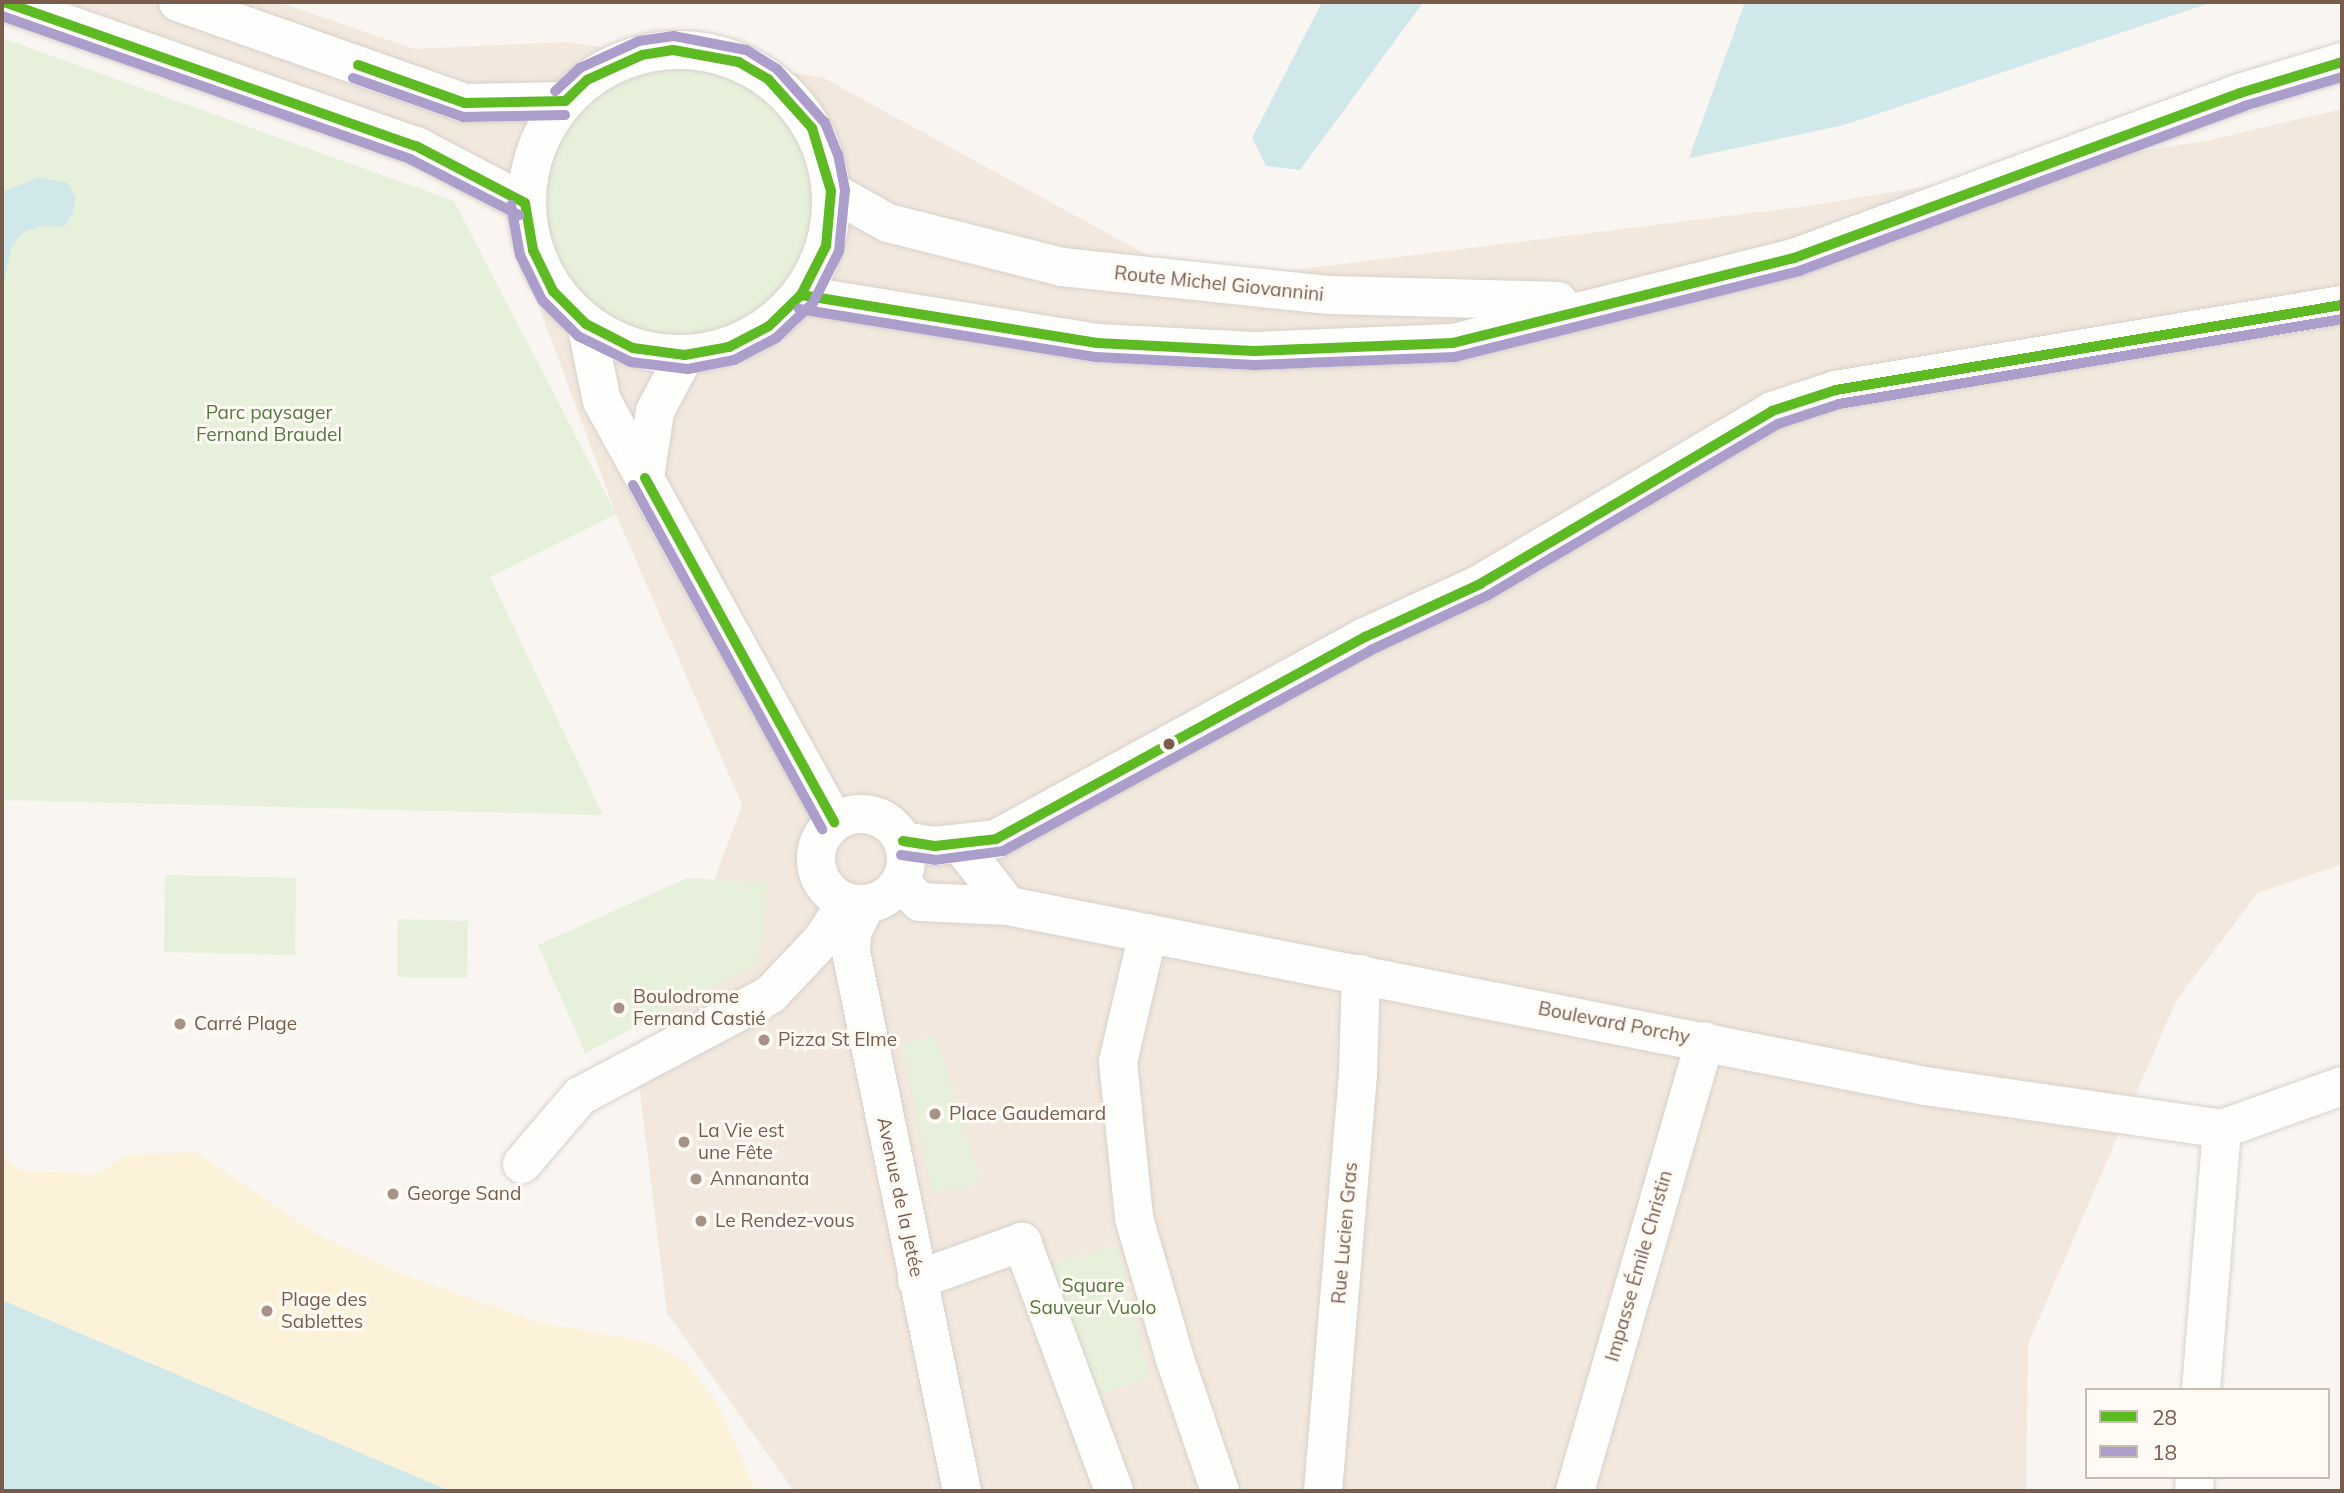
<!DOCTYPE html>
<html>
<head>
<meta charset="utf-8">
<style>
  body { margin:0 }
  #map { position:relative; width:2344px; height:1493px; overflow:hidden; background:#f9f5f0; font-family:Mulish,sans-serif }
  div>[style] { position:absolute }
  .residential>* { inset:0; background:#f2e8de }
  .green>* { inset:0; background:#e7f0db }
  .round { border-radius:50% }
  .sand>* { inset:0; background:#fbf2d9 }
  .water>* { inset:0; background:#d0e8ea }
  .roads { filter:drop-shadow(0 0 2px #d7d1cb) drop-shadow(0 0 2px #d7d1cb) }
  .street>* { height:38px; margin:-19px; padding:0 19px; transform-origin:19px; border-radius:19px; background:#fefefd }
  .secondary>* { height:38px; margin:-19px; padding:0 19px; transform-origin:19px; border-radius:19px; background:#fefefd }
  .secondary>.ring { margin:-19px; padding:0; box-sizing:content-box; background:none; border:38px solid #fefefd; border-radius:50% }
  .bus-1>* { height:10px; margin:-5px; padding:0 5px; transform-origin:5px; border-radius:5px; background:#5dba23 }
  .bus-2>* { height:10px; margin:-5px; padding:0 5px; transform-origin:5px; border-radius:5px; background:#ab9ecb }
  .dots>* { width:19px; height:19px; translate:-50% -50%; box-sizing:border-box; border:4px solid #fffaf3; border-radius:50% }
  span { translate:-50% -50%; white-space:nowrap; text-align:center; line-height:1.15; -webkit-text-stroke:6px #fffaf3; paint-order:stroke }
  .street-label { font-size:19px; color:#7a5c4d }
  .park-label { font-size:19px; color:#537a41 }
  .poi-label { font-size:19px; color:#7a5c4d }
  .left { translate:0 -50%; text-align:left }
  .frame { position:absolute; inset:0; border:4px solid #7a5c4d; pointer-events:none }
  .legend { position:absolute; left:2085px; top:1388px; width:245px; height:91px; box-sizing:border-box; background:#fffaf3; border:2px solid #cabbb1; margin:0; padding:9px 12px; list-style:none; font-size:21px; color:#7a5c4d }
  .legend li { display:flex; align-items:center; gap:14px; height:35px }
  .legend b { width:35px; border:2px solid #cabbb1 }
</style>
</head>
<body>
<div id="map">
  <div class="residential">
    <div style="clip-path:polygon(2px 2px,278px 2px,414px 49px,567px 42px,822px 77px,1196px 282px,1800px 207px,2210px 140px,2342px 109px,2342px 864px,2258px 893px,2177px 999px,2028px 1344px,2026px 1491px,794px 1491px,667px 1313px,639px 1084px,742px 805px,616px 514px,493px 183px,2px 22px)"></div>
  </div>
  <div class="green">
    <div style="clip-path:polygon(2px 38px,454px 201px,616px 514px,490px 577px,603px 815px,2px 800px)"></div>
    <div class="round" style="left:527px;top:50px;width:304px;height:304px"></div>
    <div style="clip-path:polygon(165px 875px,296px 878px,295px 955px,164px 952px)"></div>
    <div style="clip-path:polygon(687px 878px,768px 883px,758px 963px,585px 1053px,538px 945px)"></div>
    <div style="clip-path:polygon(398px 919px,468px 921px,467px 978px,397px 977px)"></div>
    <div style="clip-path:polygon(936px 1036px,981px 1183px,932px 1193px,902px 1044px)"></div>
    <div style="clip-path:polygon(1117px 1245px,1149px 1377px,1089px 1399px,1044px 1266px)"></div>
  </div>
  <div class="sand">
    <div style="clip-path:polygon(196px 1152px,316px 1234px,401px 1274px,538px 1322px,650px 1343px,687px 1363px,718px 1405px,756px 1491px,450px 1491px,2px 1300px,2px 1156px,19px 1170px,97px 1174px,127px 1155px)"></div>
  </div>
  <div class="water">
    <div style="clip-path:polygon(1322px 2px,1441px 2px,1422px 4px,1300px 170px,1266px 166px,1252px 138px)"></div>
    <div style="clip-path:polygon(1745px 2px,2213px 2px,1844px 125px,1689px 158px)"></div>
    <div style="clip-path:polygon(38px 178px,67px 182px,76px 198px,72px 215px,64px 227px,39px 226px,24px 232px,12px 246px,2px 291px,2px 192px)"></div>
    <div style="clip-path:polygon(2px 1300px,450px 1491px,2px 1491px)"></div>
  </div>
  <div class="roads">
    <div class="street">
      <div style="left:961px;top:845px;width:77px;rotate:52.4deg"></div>
      <div style="left:900px;top:882px;width:28px;rotate:45deg"></div>
      <div style="left:920px;top:902px;width:88px;rotate:2.6deg"></div>
      <div style="left:1008px;top:906px;width:934px;rotate:11.11deg"></div>
      <div style="left:1925px;top:1086px;width:300px;rotate:8.2deg"></div>
      <div style="left:2222px;top:1129px;width:127px;rotate:-19.7deg"></div>
      <div style="left:866px;top:904px;width:32px;rotate:116deg"></div>
      <div style="left:852px;top:933px;width:19px;rotate:93deg"></div>
      <div style="left:851px;top:952px;width:550px;rotate:78.36deg"></div>
      <div style="left:1148px;top:933px;width:132px;rotate:103.1deg"></div>
      <div style="left:1118px;top:1062px;width:157px;rotate:84.1deg"></div>
      <div style="left:1134px;top:1218px;width:147px;rotate:73.8deg"></div>
      <div style="left:1175px;top:1359px;width:139px;rotate:71.2deg"></div>
      <div style="left:522px;top:1164px;width:89px;rotate:-49.5deg"></div>
      <div style="left:580px;top:1096px;width:215px;rotate:-28deg"></div>
      <div style="left:770px;top:995px;width:76px;rotate:-46.6deg"></div>
      <div style="left:822px;top:940px;width:45px;rotate:-56.7deg"></div>
      <div style="left:917px;top:1280px;width:112px;rotate:-19.9deg"></div>
      <div style="left:1022px;top:1242px;width:265px;rotate:69.7deg"></div>
      <div style="left:2201px;top:1390px;width:262px;rotate:-85.4deg"></div>
      <div style="left:1323px;top:1491px;width:419px;rotate:-85.2deg"></div>
      <div style="left:1358px;top:1073px;width:99px;rotate:-88.3deg"></div>
      <div style="left:1575px;top:1491px;width:468px;rotate:-73.9deg"></div>
      <div style="left:2194px;top:1491px;width:14px;rotate:-86deg"></div>
    </div>
    <div class="secondary">
      <div style="left:4px;top:2px;width:436px;rotate:19.3deg"></div>
      <div style="left:416px;top:146px;width:123px;rotate:27.6deg"></div>
      <div style="left:178px;top:2px;width:304px;rotate:19.4deg"></div>
      <div style="left:465px;top:103px;width:100px;rotate:-1.1deg"></div>
      <div class="ring" style="left:527px;top:50px;width:266px;height:266px"></div>
      <div style="left:831px;top:191px;width:65px;rotate:29.3deg"></div>
      <div style="left:888px;top:223px;width:179px;rotate:14.2deg"></div>
      <div style="left:1062px;top:267px;width:269px;rotate:6deg"></div>
      <div style="left:1330px;top:295px;width:228px;rotate:1.5deg"></div>
      <div style="left:801px;top:295px;width:300px;rotate:9.2deg"></div>
      <div style="left:1097px;top:343px;width:157px;rotate:2.9deg"></div>
      <div style="left:1254px;top:351px;width:199px;rotate:-2.3deg"></div>
      <div style="left:1453px;top:343px;width:351px;rotate:-14deg"></div>
      <div style="left:1794px;top:258px;width:476px;rotate:-20.3deg"></div>
      <div style="left:2240px;top:93px;width:107px;rotate:-16.9deg"></div>
      <div style="left:586px;top:324px;width:79px;rotate:78.3deg"></div>
      <div style="left:602px;top:401px;width:481px;rotate:61.1deg"></div>
      <div style="left:645px;top:478px;width:68px;rotate:-81.5deg"></div>
      <div style="left:655px;top:411px;width:64px;rotate:-61.8deg"></div>
      <div class="ring" style="left:816px;top:814px;width:52px;height:52px"></div>
      <div style="left:903px;top:841px;width:32px;rotate:9deg"></div>
      <div style="left:935px;top:846px;width:61px;rotate:-6.5deg"></div>
      <div style="left:996px;top:839px;width:421px;rotate:-28.7deg"></div>
      <div style="left:1365px;top:637px;width:127px;rotate:-24.7deg"></div>
      <div style="left:1480px;top:584px;width:339px;rotate:-30.6deg"></div>
      <div style="left:1772px;top:411px;width:67px;rotate:-18.2deg"></div>
      <div style="left:1836px;top:390px;width:513px;rotate:-9.54deg"></div>
    </div>
  </div>
  <div class="bus-1">
    <div style="left:4px;top:2px;width:436px;rotate:19.3deg"></div>
    <div style="left:416px;top:146px;width:123px;rotate:27.6deg"></div>
    <div style="left:358px;top:65px;width:114px;rotate:19.6deg"></div>
    <div style="left:465px;top:103px;width:100px;rotate:-1.1deg"></div>
    <div style="left:525px;top:203px;width:48px;rotate:80.3deg"></div>
    <div style="left:533px;top:250px;width:46px;rotate:64deg"></div>
    <div style="left:553px;top:291px;width:47px;rotate:45deg"></div>
    <div style="left:586px;top:324px;width:53px;rotate:27.1deg"></div>
    <div style="left:633px;top:348px;width:52px;rotate:7.7deg"></div>
    <div style="left:685px;top:355px;width:45px;rotate:-10.3deg"></div>
    <div style="left:729px;top:347px;width:45px;rotate:-27.7deg"></div>
    <div style="left:769px;top:326px;width:45px;rotate:-44.1deg"></div>
    <div style="left:801px;top:295px;width:55px;rotate:-63deg"></div>
    <div style="left:826px;top:246px;width:55px;rotate:-84.8deg"></div>
    <div style="left:831px;top:191px;width:66px;rotate:-106.8deg"></div>
    <div style="left:812px;top:128px;width:66px;rotate:-131.9deg"></div>
    <div style="left:768px;top:79px;width:34px;rotate:-150deg"></div>
    <div style="left:739px;top:62px;width:67px;rotate:-169.7deg"></div>
    <div style="left:673px;top:50px;width:31px;rotate:171deg"></div>
    <div style="left:642px;top:55px;width:60px;rotate:155.6deg"></div>
    <div style="left:587px;top:80px;width:30px;rotate:136deg"></div>
    <div style="left:801px;top:295px;width:300px;rotate:9.2deg"></div>
    <div style="left:1097px;top:343px;width:157px;rotate:2.9deg"></div>
    <div style="left:1254px;top:351px;width:199px;rotate:-2.3deg"></div>
    <div style="left:1453px;top:343px;width:351px;rotate:-14deg"></div>
    <div style="left:1794px;top:258px;width:476px;rotate:-20.3deg"></div>
    <div style="left:2240px;top:93px;width:107px;rotate:-16.9deg"></div>
    <div style="left:645px;top:478px;width:393px;rotate:61.2deg"></div>
    <div style="left:903px;top:841px;width:32px;rotate:9deg"></div>
    <div style="left:935px;top:846px;width:61px;rotate:-6.5deg"></div>
    <div style="left:996px;top:839px;width:421px;rotate:-28.7deg"></div>
    <div style="left:1365px;top:637px;width:127px;rotate:-24.7deg"></div>
    <div style="left:1480px;top:584px;width:339px;rotate:-30.6deg"></div>
    <div style="left:1772px;top:411px;width:67px;rotate:-18.2deg"></div>
    <div style="left:1836px;top:390px;width:513px;rotate:-9.54deg"></div>
  </div>
  <div class="bus-2">
    <div style="left:2px;top:16px;width:432px;rotate:19.3deg"></div>
    <div style="left:410px;top:159px;width:123px;rotate:27.2deg"></div>
    <div style="left:353px;top:78px;width:117px;rotate:19.5deg"></div>
    <div style="left:463px;top:117px;width:102px;rotate:-1.1deg"></div>
    <div style="left:511px;top:205px;width:51px;rotate:79.8deg"></div>
    <div style="left:520px;top:255px;width:50px;rotate:63.9deg"></div>
    <div style="left:542px;top:300px;width:51px;rotate:45deg"></div>
    <div style="left:578px;top:336px;width:59px;rotate:26.1deg"></div>
    <div style="left:631px;top:362px;width:57px;rotate:7deg"></div>
    <div style="left:688px;top:369px;width:47px;rotate:-11.1deg"></div>
    <div style="left:734px;top:360px;width:47px;rotate:-27.6deg"></div>
    <div style="left:776px;top:338px;width:51px;rotate:-43.4deg"></div>
    <div style="left:813px;top:303px;width:58px;rotate:-63.4deg"></div>
    <div style="left:839px;top:251px;width:61px;rotate:-84.4deg"></div>
    <div style="left:845px;top:190px;width:36px;rotate:-101deg"></div>
    <div style="left:838px;top:155px;width:35px;rotate:-112deg"></div>
    <div style="left:825px;top:123px;width:72px;rotate:-131.6deg"></div>
    <div style="left:777px;top:69px;width:36px;rotate:-148deg"></div>
    <div style="left:746px;top:50px;width:73px;rotate:-169deg"></div>
    <div style="left:674px;top:36px;width:35px;rotate:172deg"></div>
    <div style="left:639px;top:41px;width:65px;rotate:155.4deg"></div>
    <div style="left:580px;top:68px;width:34px;rotate:137deg"></div>
    <div style="left:799px;top:309px;width:301px;rotate:9.2deg"></div>
    <div style="left:1096px;top:357px;width:159px;rotate:2.9deg"></div>
    <div style="left:1255px;top:365px;width:200px;rotate:-2.3deg"></div>
    <div style="left:1455px;top:357px;width:355px;rotate:-14deg"></div>
    <div style="left:1799px;top:271px;width:475px;rotate:-20.3deg"></div>
    <div style="left:2244px;top:106px;width:102px;rotate:-16.5deg"></div>
    <div style="left:633px;top:485px;width:393px;rotate:61.2deg"></div>
    <div style="left:901px;top:855px;width:34px;rotate:8deg"></div>
    <div style="left:935px;top:860px;width:69px;rotate:-7.5deg"></div>
    <div style="left:1003px;top:851px;width:419px;rotate:-28.6deg"></div>
    <div style="left:1371px;top:650px;width:128px;rotate:-25deg"></div>
    <div style="left:1487px;top:596px;width:338px;rotate:-30.6deg"></div>
    <div style="left:1778px;top:424px;width:64px;rotate:-18.2deg"></div>
    <div style="left:1839px;top:404px;width:510px;rotate:-9.59deg"></div>
  </div>
  <div class="dots">
    <div style="left:1169px;top:744px;background:#7a5c4d"></div>
    <div style="left:619px;top:1008px;background:#a69286"></div>
    <div style="left:180px;top:1024px;background:#a69286"></div>
    <div style="left:764px;top:1040px;background:#a69286"></div>
    <div style="left:935px;top:1114px;background:#a69286"></div>
    <div style="left:684px;top:1142px;background:#a69286"></div>
    <div style="left:696px;top:1179px;background:#a69286"></div>
    <div style="left:393px;top:1194px;background:#a69286"></div>
    <div style="left:701px;top:1221px;background:#a69286"></div>
    <div style="left:267px;top:1311px;background:#a69286"></div>
  </div>
  <div class="street-label">
    <span style="left:1219px;top:284px;rotate:6deg">Route Michel Giovannini</span>
    <span style="left:1614px;top:1023px;rotate:11deg">Boulevard Porchy</span>
    <span style="left:900px;top:1197px;rotate:78deg">Avenue de la Jetée</span>
    <span style="left:1345px;top:1233px;rotate:-85deg">Rue Lucien Gras</span>
    <span style="left:1639px;top:1266px;rotate:-74deg">Impasse Émile Christin</span>
  </div>
  <div class="park-label">
    <span style="left:269px;top:424px">Parc paysager<br>Fernand Braudel</span>
    <span style="left:1093px;top:1297px">Square<br>Sauveur Vuolo</span>
  </div>
  <div class="poi-label">
    <span class="left" style="left:633px;top:1008px">Boulodrome<br>Fernand Castié</span>
    <span class="left" style="left:194px;top:1024px">Carré Plage</span>
    <span class="left" style="left:778px;top:1040px">Pizza St Elme</span>
    <span class="left" style="left:949px;top:1114px">Place Gaudemard</span>
    <span class="left" style="left:698px;top:1142px">La Vie est<br>une Fête</span>
    <span class="left" style="left:710px;top:1179px">Annananta</span>
    <span class="left" style="left:407px;top:1194px">George Sand</span>
    <span class="left" style="left:715px;top:1221px">Le Rendez-vous</span>
    <span class="left" style="left:281px;top:1311px">Plage des<br>Sablettes</span>
  </div>
  <div class="frame"></div>
  <ul class="legend">
  <li><b style="height:9px;background:#5dba23"></b>28</li>
  <li><b style="height:9px;background:#ab9ecb"></b>18</li>
  </ul>
</div>
</body>
</html>
